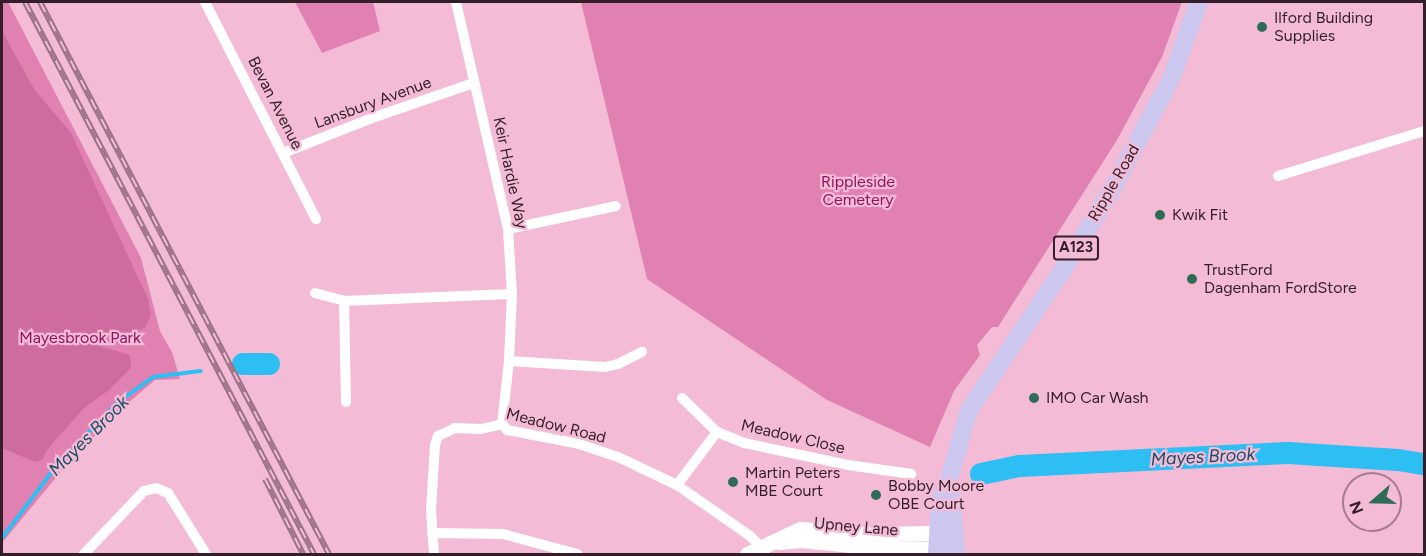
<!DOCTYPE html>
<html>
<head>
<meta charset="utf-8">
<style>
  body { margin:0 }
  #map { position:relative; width:1426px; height:556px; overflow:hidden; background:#f4bbd6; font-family:Figtree,sans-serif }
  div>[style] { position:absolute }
  .green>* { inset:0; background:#e181b2 }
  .forest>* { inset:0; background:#ce6b9f }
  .stream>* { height:4px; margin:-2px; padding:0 2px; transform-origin:2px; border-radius:2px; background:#2dbef3 }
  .river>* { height:22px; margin:-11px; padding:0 11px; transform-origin:11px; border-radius:11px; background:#2dbef3 }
  .street>* { height:10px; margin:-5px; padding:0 5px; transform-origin:5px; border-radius:5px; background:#fff }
  .secondary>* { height:15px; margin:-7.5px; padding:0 7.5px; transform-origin:7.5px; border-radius:7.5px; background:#fff }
  .primary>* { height:18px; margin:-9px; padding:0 9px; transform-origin:9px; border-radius:9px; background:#cbc7ee }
  .rail>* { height:6px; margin-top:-3px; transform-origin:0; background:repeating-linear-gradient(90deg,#f4bbd6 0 11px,#9b7286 0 22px); box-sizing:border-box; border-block:2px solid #9b7286 }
  .dots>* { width:16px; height:16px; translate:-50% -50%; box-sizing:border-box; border:3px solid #f4bbd6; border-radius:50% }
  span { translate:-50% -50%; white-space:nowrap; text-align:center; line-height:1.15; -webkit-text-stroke:4.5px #f4bbd6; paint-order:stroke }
  .shield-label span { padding:2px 4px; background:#f4bbd6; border:2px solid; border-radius:4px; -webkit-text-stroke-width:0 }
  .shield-label { font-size:15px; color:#341e29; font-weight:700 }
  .poi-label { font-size:16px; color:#341e29 }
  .left { translate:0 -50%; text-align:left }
  .street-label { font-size:16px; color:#341e29 }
  .park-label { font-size:16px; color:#8d1460 }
  .water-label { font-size:18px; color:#174e64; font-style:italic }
  .frame { position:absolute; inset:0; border:3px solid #341e29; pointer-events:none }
  .north { position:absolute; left:1342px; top:472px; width:60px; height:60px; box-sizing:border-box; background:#f4bbd6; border:2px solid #a77c91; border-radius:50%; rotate:250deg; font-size:16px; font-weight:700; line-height:24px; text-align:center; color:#341e29 }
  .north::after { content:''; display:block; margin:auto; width:21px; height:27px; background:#2f6c57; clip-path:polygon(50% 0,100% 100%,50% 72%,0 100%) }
</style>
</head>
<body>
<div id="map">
  <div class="green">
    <div style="clip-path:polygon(2px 2px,8px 2px,141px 258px,160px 331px,172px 352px,180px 379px,155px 380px,127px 404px,68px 463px,2px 543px)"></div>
    <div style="clip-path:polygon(295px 2px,373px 2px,380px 31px,322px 53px)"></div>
    <div style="clip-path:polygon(581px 2px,1182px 2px,1162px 57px,1117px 140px,998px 327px,992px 327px,977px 345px,980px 355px,954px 391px,930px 447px,827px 400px,647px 279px)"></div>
  </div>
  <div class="forest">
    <div style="clip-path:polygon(2px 31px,34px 89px,71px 133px,148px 299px,151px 315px,145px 328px,133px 332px,97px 333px,91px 337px,96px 345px,130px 355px,131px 368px,109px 390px,84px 408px,47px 450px,42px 460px,35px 462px,2px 448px)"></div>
  </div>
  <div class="stream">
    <div style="left:2px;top:538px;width:86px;rotate:-53deg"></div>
    <div style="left:54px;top:469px;width:91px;rotate:-46.3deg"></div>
    <div style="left:117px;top:403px;width:44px;rotate:-35.8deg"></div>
    <div style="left:153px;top:377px;width:48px;rotate:-7.1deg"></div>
  </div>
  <div class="river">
    <div style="left:243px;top:364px;width:26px"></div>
    <div style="left:981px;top:474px;width:40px;rotate:-12deg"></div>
    <div style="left:1020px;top:466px;width:268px;rotate:-2.8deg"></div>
    <div style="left:1288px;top:453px;width:110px;rotate:3.6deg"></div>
    <div style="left:1398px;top:460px;width:26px;rotate:9deg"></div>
  </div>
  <div class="street">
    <div style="left:205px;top:2px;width:244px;rotate:62.9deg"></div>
    <div style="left:456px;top:2px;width:233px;rotate:77.1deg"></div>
    <div style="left:508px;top:229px;width:65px;rotate:86.5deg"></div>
    <div style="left:512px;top:294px;width:67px;rotate:92.6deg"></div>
    <div style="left:509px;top:361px;width:63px;rotate:96.3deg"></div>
    <div style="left:283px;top:153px;width:99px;rotate:-21.4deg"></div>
    <div style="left:375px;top:117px;width:105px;rotate:-19deg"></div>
    <div style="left:1278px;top:176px;width:153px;rotate:-17.1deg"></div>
    <div style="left:508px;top:229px;width:110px;rotate:-12deg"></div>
    <div style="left:315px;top:293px;width:30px;rotate:15deg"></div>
    <div style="left:509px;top:361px;width:96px;rotate:3.6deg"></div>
    <div style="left:605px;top:367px;width:13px;rotate:-13deg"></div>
    <div style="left:618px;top:364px;width:27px;rotate:-27deg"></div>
    <div style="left:682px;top:398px;width:49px;rotate:44.2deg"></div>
    <div style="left:717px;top:432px;width:29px;rotate:22deg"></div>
    <div style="left:744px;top:443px;width:106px;rotate:11.9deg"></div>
    <div style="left:848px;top:465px;width:64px;rotate:8.1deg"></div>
    <div style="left:346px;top:402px;width:101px;rotate:-91.1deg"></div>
    <div style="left:344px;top:301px;width:168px;rotate:-2.4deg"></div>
    <div style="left:502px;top:424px;width:8px;rotate:50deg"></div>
    <div style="left:507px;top:430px;width:73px;rotate:11deg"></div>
    <div style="left:579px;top:444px;width:41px;rotate:18.4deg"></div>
    <div style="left:618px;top:457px;width:65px;rotate:25.4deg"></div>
    <div style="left:677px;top:485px;width:89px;rotate:34.9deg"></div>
    <div style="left:750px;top:536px;width:16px;rotate:45deg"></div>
    <div style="left:677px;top:485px;width:66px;rotate:-53deg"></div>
    <div style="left:432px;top:533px;width:71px;rotate:0.8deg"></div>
    <div style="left:503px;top:534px;width:77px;rotate:15.1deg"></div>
    <div style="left:84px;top:554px;width:87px;rotate:-46.4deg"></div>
    <div style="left:144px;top:491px;width:12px;rotate:-14deg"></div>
    <div style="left:156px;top:488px;width:13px;rotate:23deg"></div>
    <div style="left:168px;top:493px;width:72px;rotate:58.1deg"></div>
    <div style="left:434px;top:554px;width:44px;rotate:-93.9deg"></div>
    <div style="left:431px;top:510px;width:65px;rotate:-86.5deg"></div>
    <div style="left:435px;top:445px;width:9px;rotate:-72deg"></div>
    <div style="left:438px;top:436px;width:19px;rotate:-25deg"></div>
    <div style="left:455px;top:428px;width:26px;rotate:2deg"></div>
    <div style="left:481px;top:429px;width:22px;rotate:-13deg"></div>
  </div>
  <div class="secondary">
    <div style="left:779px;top:542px;width:22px;rotate:-5deg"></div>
    <div style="left:801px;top:540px;width:80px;rotate:5.7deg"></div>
    <div style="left:881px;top:548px;width:55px;rotate:1deg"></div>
    <div style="left:747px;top:554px;width:59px;rotate:-25.3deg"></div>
    <div style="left:800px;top:529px;width:67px;rotate:4.3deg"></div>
    <div style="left:867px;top:534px;width:69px;rotate:-0.8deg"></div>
  </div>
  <div class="primary">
    <div style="left:948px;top:483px;width:18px;rotate:77deg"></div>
    <div style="left:952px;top:501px;width:53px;rotate:85.7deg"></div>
    <div style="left:937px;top:554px;width:54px;rotate:-86.8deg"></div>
    <div style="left:940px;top:500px;width:19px;rotate:-65deg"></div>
    <div style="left:948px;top:483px;width:76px;rotate:-74deg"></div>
    <div style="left:969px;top:410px;width:171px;rotate:-56.2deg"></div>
    <div style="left:1064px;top:268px;width:96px;rotate:-58.6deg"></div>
    <div style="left:1114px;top:186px;width:121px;rotate:-62deg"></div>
    <div style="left:1171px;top:79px;width:82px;rotate:-70deg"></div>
  </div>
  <div class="rail">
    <div style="left:25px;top:2px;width:623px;rotate:62.37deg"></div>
    <div style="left:40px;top:2px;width:623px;rotate:62.37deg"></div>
    <div style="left:265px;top:479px;width:84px;rotate:63.1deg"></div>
  </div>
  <div class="dots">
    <div style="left:1262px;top:27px;background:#2f6c57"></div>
    <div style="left:1160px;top:215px;background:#2f6c57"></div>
    <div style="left:1192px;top:279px;background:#2f6c57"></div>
    <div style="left:1034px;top:398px;background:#2f6c57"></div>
    <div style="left:733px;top:482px;background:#2f6c57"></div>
    <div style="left:876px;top:495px;background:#2f6c57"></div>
  </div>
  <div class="shield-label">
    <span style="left:1076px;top:248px">A123</span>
  </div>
  <div class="poi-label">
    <span class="left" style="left:1274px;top:27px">Ilford Building<br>Supplies</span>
    <span class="left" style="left:1172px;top:215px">Kwik Fit</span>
    <span class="left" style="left:1204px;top:279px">TrustFord<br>Dagenham FordStore</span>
    <span class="left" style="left:1046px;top:398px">IMO Car Wash</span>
    <span class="left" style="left:745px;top:482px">Martin Peters<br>MBE Court</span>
    <span class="left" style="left:888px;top:495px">Bobby Moore<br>OBE Court</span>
  </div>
  <div class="street-label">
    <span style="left:275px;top:103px;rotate:63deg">Bevan Avenue</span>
    <span style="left:373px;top:103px;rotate:-20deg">Lansbury Avenue</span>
    <span style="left:510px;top:173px;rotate:78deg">Keir Hardie Way</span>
    <span style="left:1114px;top:183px;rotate:-60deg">Ripple Road</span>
    <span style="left:556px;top:426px;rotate:14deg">Meadow Road</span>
    <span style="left:793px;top:437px;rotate:13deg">Meadow Close</span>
    <span style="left:856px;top:527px;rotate:5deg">Upney Lane</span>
  </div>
  <div class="park-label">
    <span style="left:858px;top:191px">Rippleside<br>Cemetery</span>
    <span style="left:80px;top:338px">Mayesbrook Park</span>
  </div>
  <div class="water-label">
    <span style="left:89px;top:436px;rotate:-45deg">Mayes Brook</span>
    <span style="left:1203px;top:457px;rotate:-3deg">Mayes Brook</span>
  </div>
  <div class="frame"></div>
  <div class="north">N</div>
</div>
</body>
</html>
